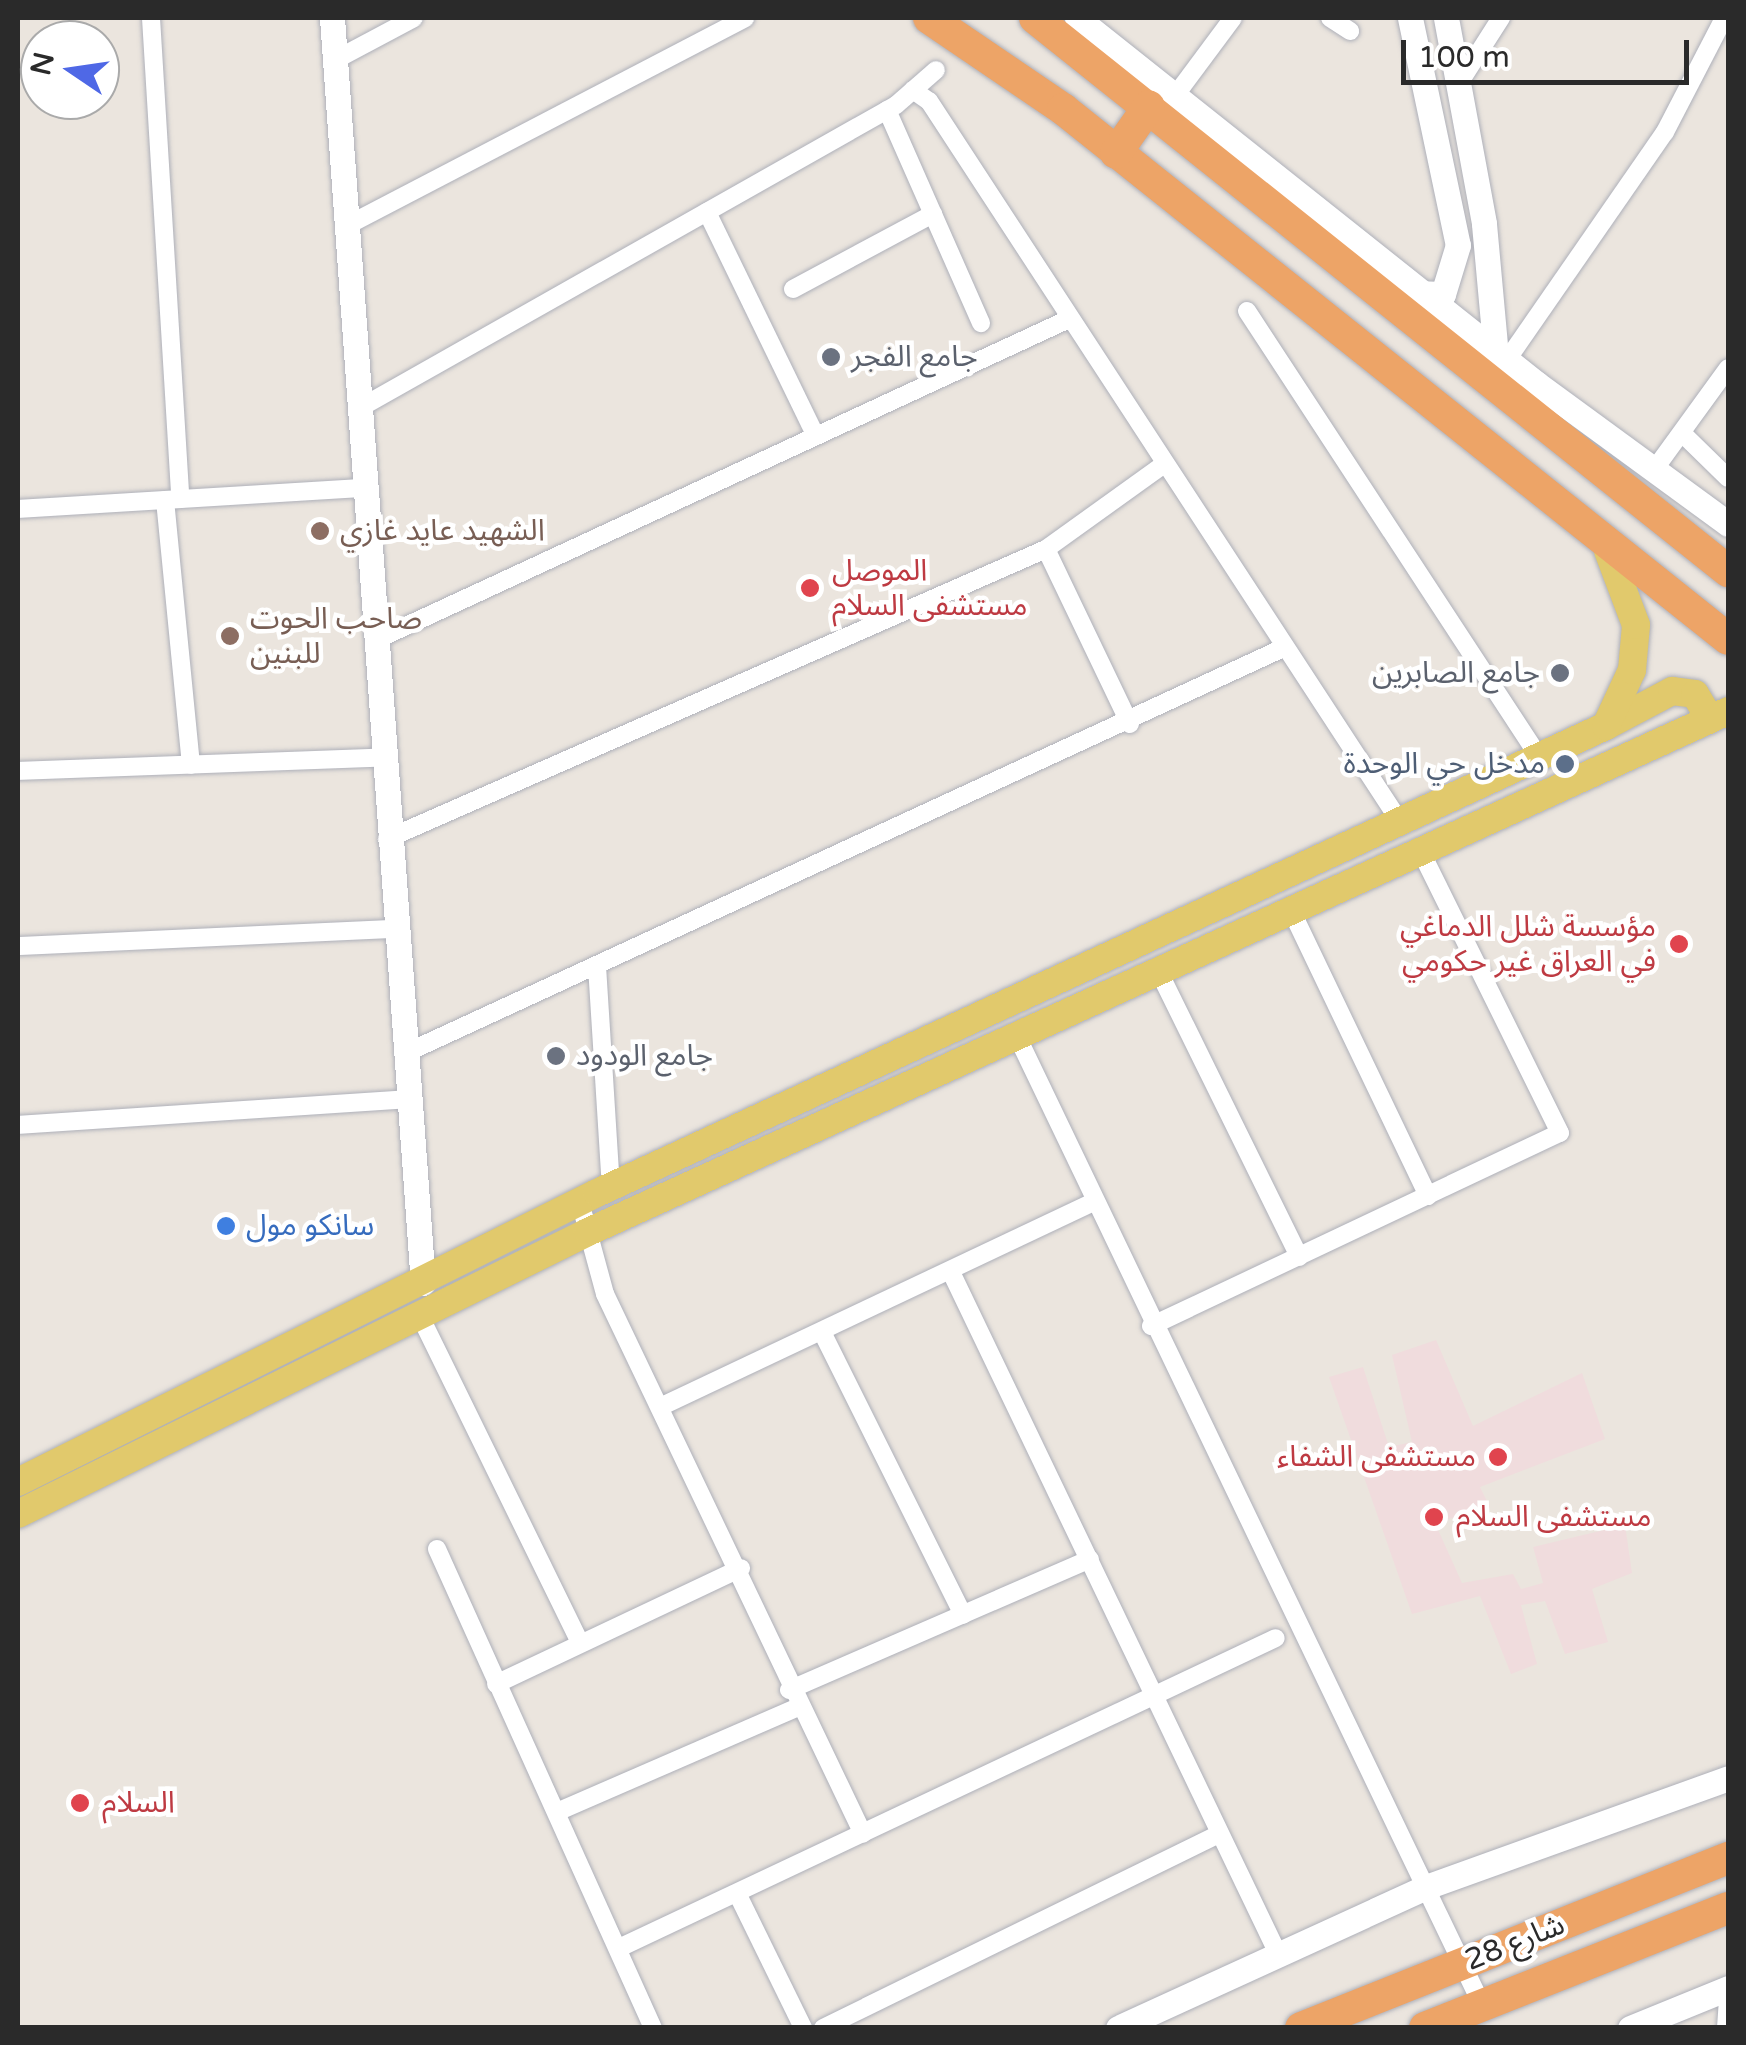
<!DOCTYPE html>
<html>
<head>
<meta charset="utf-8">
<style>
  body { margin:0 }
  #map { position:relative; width:1746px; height:2045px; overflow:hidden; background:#ebe5de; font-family:"Varela Round","Noto Sans Arabic",sans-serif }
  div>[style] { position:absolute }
  .medical>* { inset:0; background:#f0dcdd }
  .roads { filter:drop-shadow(0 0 2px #aeb0b9) drop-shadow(0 0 2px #aeb0b9) }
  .street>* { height:18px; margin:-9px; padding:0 9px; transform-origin:9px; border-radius:9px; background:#fff }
  .secondary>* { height:25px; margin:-12.5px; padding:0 12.5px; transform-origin:12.5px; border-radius:12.5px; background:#fff }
  .primary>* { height:28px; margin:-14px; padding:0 14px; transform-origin:14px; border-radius:14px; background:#e1c96c }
  .highway>* { height:32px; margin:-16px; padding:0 16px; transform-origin:16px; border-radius:16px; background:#eda467 }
  .dots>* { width:28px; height:28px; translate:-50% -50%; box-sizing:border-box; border:5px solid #fff; border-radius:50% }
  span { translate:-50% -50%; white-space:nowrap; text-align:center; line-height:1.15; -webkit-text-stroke:9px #fff; paint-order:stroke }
  .worship-label { font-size:30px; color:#5b616d }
  .left { translate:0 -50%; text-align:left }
  .right { translate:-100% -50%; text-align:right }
  .education-label { font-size:30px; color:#785e54 }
  .health-label { font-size:30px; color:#be3a42 }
  .service-label { font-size:30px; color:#4e5e75 }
  .shop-label { font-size:30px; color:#366cbe }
  .street-label { font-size:30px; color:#2a2a2a }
  .frame { position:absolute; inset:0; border:20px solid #2a2a2a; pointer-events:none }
  .north { position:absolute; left:20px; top:20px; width:100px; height:100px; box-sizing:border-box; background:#fff; border:2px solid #aaa; border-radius:50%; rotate:283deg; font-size:28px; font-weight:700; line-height:40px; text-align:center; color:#2a2a2a }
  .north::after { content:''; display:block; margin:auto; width:35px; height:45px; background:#4f68e6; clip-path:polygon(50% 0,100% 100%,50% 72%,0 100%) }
  .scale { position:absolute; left:1401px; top:40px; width:288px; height:45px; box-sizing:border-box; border:5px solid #2a2a2a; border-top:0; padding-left:12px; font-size:30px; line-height:35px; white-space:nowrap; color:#2a2a2a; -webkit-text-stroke:8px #fff; paint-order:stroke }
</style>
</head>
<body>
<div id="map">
  <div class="medical">
    <div style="clip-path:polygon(1436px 1340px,1473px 1426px,1582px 1373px,1605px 1439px,1480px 1487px,1490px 1507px,1435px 1523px,1462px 1583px,1513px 1574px,1521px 1589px,1543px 1583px,1533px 1547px,1625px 1525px,1632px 1573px,1592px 1589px,1608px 1642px,1565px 1654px,1545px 1601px,1521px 1605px,1537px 1664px,1511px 1674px,1480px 1596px,1412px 1614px,1329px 1377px,1363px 1367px,1389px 1447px,1412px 1442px,1392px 1355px)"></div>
  </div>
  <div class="roads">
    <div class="street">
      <div style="left:151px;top:18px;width:482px;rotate:86.5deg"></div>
      <div style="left:1330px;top:18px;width:24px;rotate:33deg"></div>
      <div style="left:335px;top:60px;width:89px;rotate:-28deg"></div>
      <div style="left:1460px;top:82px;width:76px;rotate:-57.4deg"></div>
      <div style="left:913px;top:90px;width:19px;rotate:35deg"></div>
      <div style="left:929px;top:101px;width:865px;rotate:56.84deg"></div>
      <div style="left:1175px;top:96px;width:97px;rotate:-53.4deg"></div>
      <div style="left:887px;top:110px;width:233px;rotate:66.2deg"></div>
      <div style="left:707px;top:212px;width:249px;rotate:64.1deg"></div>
      <div style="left:346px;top:226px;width:450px;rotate:-27.5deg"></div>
      <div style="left:793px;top:289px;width:159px;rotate:-28.2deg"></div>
      <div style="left:1247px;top:311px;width:537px;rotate:56.78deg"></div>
      <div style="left:1507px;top:360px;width:277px;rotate:-55.3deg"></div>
      <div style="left:1665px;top:132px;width:128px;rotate:-62.6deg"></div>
      <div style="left:358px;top:409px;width:618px;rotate:-29.47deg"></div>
      <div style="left:896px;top:105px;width:53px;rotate:-41.2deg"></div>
      <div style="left:1682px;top:433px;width:64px;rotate:44.4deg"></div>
      <div style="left:1654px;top:470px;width:126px;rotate:-54deg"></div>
      <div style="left:165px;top:500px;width:266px;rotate:84.4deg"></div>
      <div style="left:18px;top:509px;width:347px;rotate:-3.5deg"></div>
      <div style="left:1046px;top:549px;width:194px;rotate:64.4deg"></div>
      <div style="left:378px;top:639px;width:761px;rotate:-24.85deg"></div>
      <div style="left:18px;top:771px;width:363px;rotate:-2.1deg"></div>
      <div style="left:387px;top:839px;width:720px;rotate:-23.75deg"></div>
      <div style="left:1046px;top:549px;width:144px;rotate:-35.7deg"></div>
      <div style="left:1292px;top:912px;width:315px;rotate:64.4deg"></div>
      <div style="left:18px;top:946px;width:375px;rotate:-2.6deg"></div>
      <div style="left:597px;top:966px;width:221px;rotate:86.4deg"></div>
      <div style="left:1161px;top:976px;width:313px;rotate:63.8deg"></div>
      <div style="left:1018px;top:1038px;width:1073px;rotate:64.37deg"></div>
      <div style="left:408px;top:1052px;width:962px;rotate:-24.78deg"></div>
      <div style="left:18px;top:1125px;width:392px;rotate:-3.8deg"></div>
      <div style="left:580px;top:1202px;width:95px;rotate:74.8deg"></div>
      <div style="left:605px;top:1294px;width:598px;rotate:64.46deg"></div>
      <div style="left:951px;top:1272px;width:756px;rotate:64.38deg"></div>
      <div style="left:422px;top:1320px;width:357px;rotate:63.9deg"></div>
      <div style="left:1151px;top:1326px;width:452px;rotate:-25.3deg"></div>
      <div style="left:1560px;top:1133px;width:316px;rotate:-116.3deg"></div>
      <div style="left:822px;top:1332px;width:316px;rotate:63.5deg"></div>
      <div style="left:662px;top:1406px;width:475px;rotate:-25.3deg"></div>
      <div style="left:437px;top:1549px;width:525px;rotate:65.73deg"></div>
      <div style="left:496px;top:1684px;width:271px;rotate:-25.3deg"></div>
      <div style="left:789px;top:1690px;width:328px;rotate:-23.5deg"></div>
      <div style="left:557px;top:1812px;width:263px;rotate:-23.5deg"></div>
      <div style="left:737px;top:1893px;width:150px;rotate:63.9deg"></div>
      <div style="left:619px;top:1948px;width:726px;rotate:-25.26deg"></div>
      <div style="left:823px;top:2028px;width:441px;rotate:-26.1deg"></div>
      <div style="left:1726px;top:2028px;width:27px;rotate:-86deg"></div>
    </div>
    <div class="secondary">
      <div style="left:332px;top:18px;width:1268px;rotate:85.89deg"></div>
      <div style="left:1077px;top:18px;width:588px;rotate:38.51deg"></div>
      <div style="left:1537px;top:384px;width:237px;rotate:36.2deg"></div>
      <div style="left:1410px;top:18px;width:232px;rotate:78.1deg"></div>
      <div style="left:1458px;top:245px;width:51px;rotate:107deg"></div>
      <div style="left:1443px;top:294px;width:29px;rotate:-178deg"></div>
      <div style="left:1446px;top:18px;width:209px;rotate:79.5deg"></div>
      <div style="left:1484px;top:224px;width:134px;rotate:84.8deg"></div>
      <div style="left:1118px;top:2028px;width:339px;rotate:-24.6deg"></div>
      <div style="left:1426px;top:1887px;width:321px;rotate:-19.8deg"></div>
      <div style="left:1630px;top:2028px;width:106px;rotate:-22.2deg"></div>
    </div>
    <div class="primary">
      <div style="left:1606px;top:726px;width:75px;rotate:-27.9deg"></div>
      <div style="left:1672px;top:691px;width:23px;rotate:7deg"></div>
      <div style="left:1695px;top:694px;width:23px;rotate:59deg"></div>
      <div style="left:18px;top:1482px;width:647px;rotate:-26.53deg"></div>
      <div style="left:597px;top:1193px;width:1112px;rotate:-24.84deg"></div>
      <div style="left:1606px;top:726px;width:62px;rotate:-65.1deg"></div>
      <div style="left:1632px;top:670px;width:45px;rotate:-84.9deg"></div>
      <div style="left:1636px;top:625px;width:79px;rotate:-110.7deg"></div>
      <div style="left:18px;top:1514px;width:636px;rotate:-26.32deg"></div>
      <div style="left:588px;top:1232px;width:1253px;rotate:-24.56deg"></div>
    </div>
    <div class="highway">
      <div style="left:929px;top:18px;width:162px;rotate:34.2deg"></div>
      <div style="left:1063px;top:109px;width:850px;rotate:38.55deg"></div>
      <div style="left:1035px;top:18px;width:887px;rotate:38.59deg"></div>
      <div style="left:1116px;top:153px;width:57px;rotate:-54.9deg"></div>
      <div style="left:1301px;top:2028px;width:460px;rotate:-21.7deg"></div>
      <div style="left:1425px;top:2028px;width:326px;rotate:-21.6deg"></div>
    </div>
  </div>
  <div class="dots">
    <div style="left:831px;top:357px;background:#6b7280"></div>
    <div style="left:320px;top:531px;background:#8d6e63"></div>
    <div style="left:810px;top:588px;background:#e0444e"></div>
    <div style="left:230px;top:636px;background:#8d6e63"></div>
    <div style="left:1560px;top:673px;background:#6b7280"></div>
    <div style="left:1565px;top:764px;background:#5c6f8a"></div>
    <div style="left:1679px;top:944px;background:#e0444e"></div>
    <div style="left:556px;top:1056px;background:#6b7280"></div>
    <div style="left:226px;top:1226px;background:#3f7fe0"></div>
    <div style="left:1498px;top:1457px;background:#e0444e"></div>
    <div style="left:1434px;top:1517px;background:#e0444e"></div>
    <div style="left:80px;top:1803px;background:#e0444e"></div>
  </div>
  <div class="worship-label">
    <span class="left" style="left:851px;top:357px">جامع الفجر</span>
    <span class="right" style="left:1540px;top:673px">جامع الصابرين</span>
    <span class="left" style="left:576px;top:1056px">جامع الودود</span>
  </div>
  <div class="education-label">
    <span class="left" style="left:340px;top:531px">الشهيد عايد غازي</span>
    <span class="left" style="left:250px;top:636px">صاحب الحوت<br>للبنين</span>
  </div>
  <div class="health-label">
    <span class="left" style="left:832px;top:588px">الموصل<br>مستشفى السلام</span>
    <span class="right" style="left:1656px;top:944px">مؤسسة شلل الدماغي<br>في العراق غير حكومي</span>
    <span class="right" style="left:1476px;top:1457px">مستشفى الشفاء</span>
    <span class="left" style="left:1456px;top:1517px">مستشفى السلام</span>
    <span class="left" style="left:102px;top:1803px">السلام</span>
  </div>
  <div class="service-label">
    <span class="right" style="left:1545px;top:764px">مدخل حي الوحدة</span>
  </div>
  <div class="shop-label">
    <span class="left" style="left:246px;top:1226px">سانكو مول</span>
  </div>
  <div class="street-label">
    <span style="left:1515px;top:1943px;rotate:-22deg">شارع 28</span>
  </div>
  <div class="frame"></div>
  <div class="north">N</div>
  <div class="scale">100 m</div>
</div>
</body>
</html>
